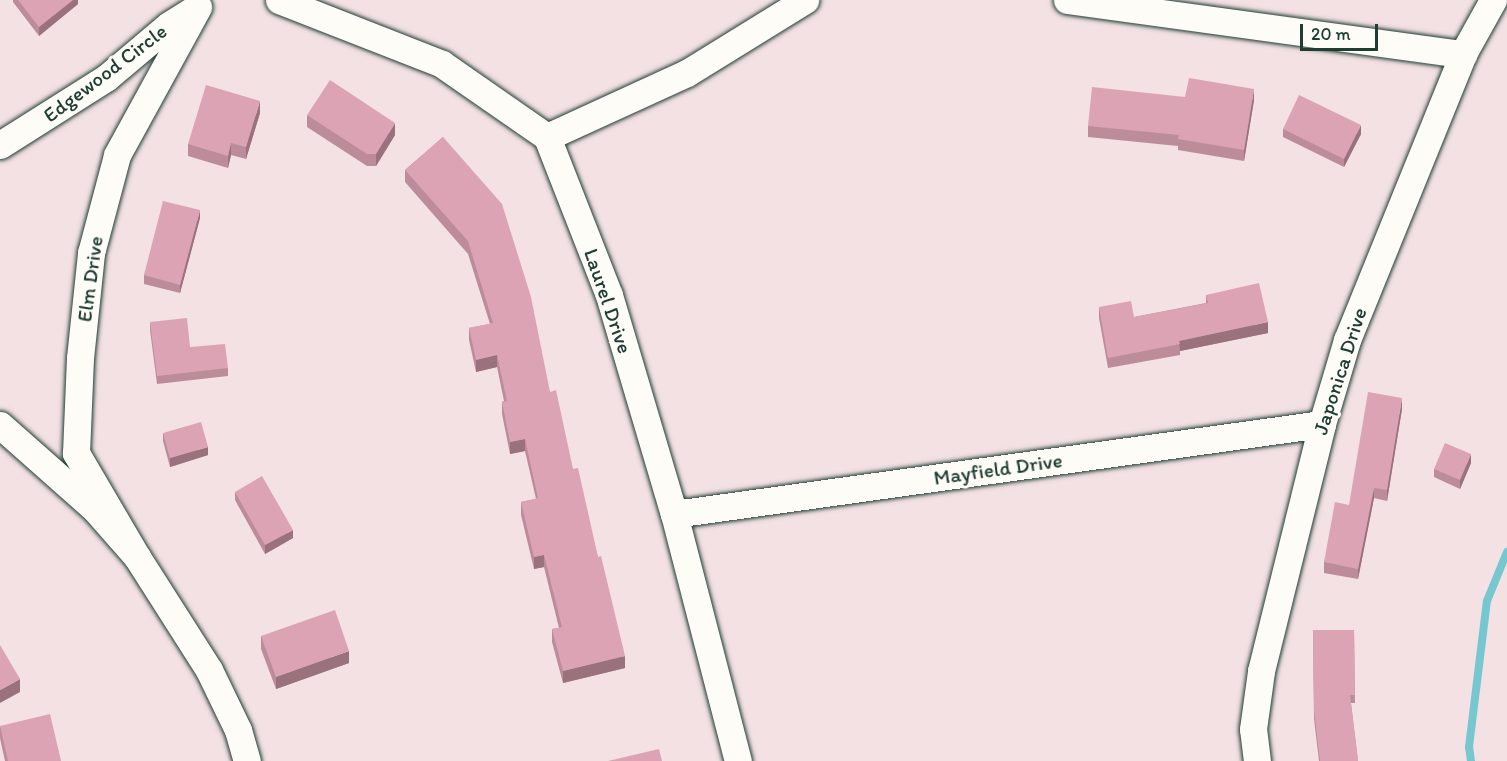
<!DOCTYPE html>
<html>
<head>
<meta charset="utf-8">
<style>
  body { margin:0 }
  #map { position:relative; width:1507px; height:761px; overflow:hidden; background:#f3e1e3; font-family:Itim,sans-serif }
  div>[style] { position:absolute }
  .stream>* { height:8px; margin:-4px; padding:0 4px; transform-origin:4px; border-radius:4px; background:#77c7d1 }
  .roads { filter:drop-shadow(0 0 2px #1f3d34) drop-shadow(0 0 2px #1f3d34) }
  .minor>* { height:27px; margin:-13.5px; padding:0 13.5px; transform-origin:13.5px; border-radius:13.5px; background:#fdfcf7 }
  .wall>* { inset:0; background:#bd8c9b }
  .shaded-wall>* { inset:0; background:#9a727e }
  .building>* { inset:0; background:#dca3b4 }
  span { translate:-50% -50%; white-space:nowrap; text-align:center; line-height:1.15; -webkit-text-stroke:6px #fdfcf7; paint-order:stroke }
  .street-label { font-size:21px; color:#1f3d34 }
  .scale { position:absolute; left:1300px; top:24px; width:78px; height:27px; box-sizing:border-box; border:3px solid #1f3d34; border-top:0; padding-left:8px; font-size:18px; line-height:21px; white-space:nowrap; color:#1f3d34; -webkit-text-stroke:4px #fdfcf7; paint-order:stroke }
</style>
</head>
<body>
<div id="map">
  <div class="stream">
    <div style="left:1471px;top:761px;width:14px;rotate:-98deg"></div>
    <div style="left:1469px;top:747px;width:147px;rotate:-83deg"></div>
    <div style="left:1487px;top:601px;width:53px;rotate:-67.8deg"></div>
  </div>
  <div class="roads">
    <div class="minor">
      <div style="left:279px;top:0;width:175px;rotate:21.4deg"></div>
      <div style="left:442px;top:64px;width:128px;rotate:34.8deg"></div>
      <div style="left:547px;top:137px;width:170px;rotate:68.6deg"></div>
      <div style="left:609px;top:295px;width:228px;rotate:73.5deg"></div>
      <div style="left:674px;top:514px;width:255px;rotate:75.5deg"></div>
      <div style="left:1067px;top:0;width:400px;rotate:7.8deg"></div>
      <div style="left:547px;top:137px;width:154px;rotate:-24.6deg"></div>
      <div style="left:687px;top:73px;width:139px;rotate:-31.7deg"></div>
      <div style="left:0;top:145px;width:125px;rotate:-32.3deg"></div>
      <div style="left:106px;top:78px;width:82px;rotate:-40.1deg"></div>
      <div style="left:169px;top:25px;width:31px;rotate:-32deg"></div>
      <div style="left:0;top:425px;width:127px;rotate:41.5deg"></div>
      <div style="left:95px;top:509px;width:64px;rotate:48.8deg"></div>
      <div style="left:137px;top:557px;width:134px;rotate:57.5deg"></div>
      <div style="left:209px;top:670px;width:67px;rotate:64.2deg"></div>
      <div style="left:238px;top:730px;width:32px;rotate:74deg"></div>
      <div style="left:674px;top:514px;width:654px;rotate:-7.91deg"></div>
      <div style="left:137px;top:557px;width:121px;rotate:-120.4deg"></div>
      <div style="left:76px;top:453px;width:95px;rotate:-87.6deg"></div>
      <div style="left:80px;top:358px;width:106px;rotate:-84deg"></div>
      <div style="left:91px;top:253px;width:101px;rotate:-75.1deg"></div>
      <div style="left:117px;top:155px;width:169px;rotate:-61.3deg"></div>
      <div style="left:1257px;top:761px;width:32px;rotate:-97deg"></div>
      <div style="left:1253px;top:729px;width:59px;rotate:-82.1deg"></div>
      <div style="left:1261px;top:671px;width:254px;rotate:-76.1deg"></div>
      <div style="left:1322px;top:424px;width:88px;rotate:-73.4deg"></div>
      <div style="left:1347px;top:340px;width:309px;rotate:-67.9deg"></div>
      <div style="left:1463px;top:54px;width:62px;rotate:-60.9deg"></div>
    </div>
  </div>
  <div class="wall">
    <div style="clip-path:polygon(13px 0,78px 0,78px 4px,39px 36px,13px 2px)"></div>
    <div style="clip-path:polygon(1254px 100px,1244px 161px,1178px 150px,1178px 146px,1088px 137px,1088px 126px)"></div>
    <div style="clip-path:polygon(260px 113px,246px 159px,231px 155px,228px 168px,188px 156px,188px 144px)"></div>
    <div style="clip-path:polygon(307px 115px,395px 135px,376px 166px,367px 166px,307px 127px)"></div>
    <div style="clip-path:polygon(1283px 129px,1361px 134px,1344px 167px,1283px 137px)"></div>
    <div style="clip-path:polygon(443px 137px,550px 392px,598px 557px,625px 668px,563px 683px,552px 642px,552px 629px,559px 628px,544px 567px,534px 569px,521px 515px,521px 502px,536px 499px,525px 451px,510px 454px,502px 414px,502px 402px,504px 401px,497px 367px,476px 372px,469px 340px,469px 328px,490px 324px,468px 254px,405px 182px,405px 170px)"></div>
    <div style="clip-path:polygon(200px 218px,180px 293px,144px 284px,144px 275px)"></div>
    <div style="clip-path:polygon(1206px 295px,1268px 333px,1180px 351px,1180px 355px,1108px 368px,1099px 318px,1099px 307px,1134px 317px,1206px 303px)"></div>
    <div style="clip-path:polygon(150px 322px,190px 347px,228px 368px,228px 376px,157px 384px,150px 330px)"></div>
    <div style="clip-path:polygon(1402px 409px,1387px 501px,1374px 498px,1358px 579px,1324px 573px,1324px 562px,1349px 505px)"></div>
    <div style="clip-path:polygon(163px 433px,208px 455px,170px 467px,163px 441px)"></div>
    <div style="clip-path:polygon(1471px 463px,1460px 489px,1434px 477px,1434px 469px)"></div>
    <div style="clip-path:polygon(235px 492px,293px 538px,265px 554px,235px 500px)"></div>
    <div style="clip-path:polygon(1313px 630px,1354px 630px,1355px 703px,1351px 703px,1358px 761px,1319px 761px,1314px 719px)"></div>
    <div style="clip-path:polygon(261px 636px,349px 663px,276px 689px,261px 649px)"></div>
    <div style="clip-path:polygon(0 726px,61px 761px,5px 761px,0 738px)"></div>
  </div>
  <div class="shaded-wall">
    <div style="clip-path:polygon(73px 0,78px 0,78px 4px,39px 36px,39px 27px)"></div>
    <div style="clip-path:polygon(1254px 89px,1254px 100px,1244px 161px,1244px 150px)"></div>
    <div style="clip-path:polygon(260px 101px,260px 113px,246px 159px,246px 147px)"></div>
    <div style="clip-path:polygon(395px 123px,395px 135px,376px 166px,376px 154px)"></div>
    <div style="clip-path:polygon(1361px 125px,1361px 134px,1344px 167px,1344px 159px)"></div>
    <div style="clip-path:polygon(231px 143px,231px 155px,228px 168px,228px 156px)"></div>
    <div style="clip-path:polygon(200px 210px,200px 218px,180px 293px,180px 285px)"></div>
    <div style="clip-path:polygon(1268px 322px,1268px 333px,1180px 351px,1179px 341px)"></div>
    <div style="clip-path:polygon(497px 355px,497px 367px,476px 372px,476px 360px)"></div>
    <div style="clip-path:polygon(1402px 398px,1402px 409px,1387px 501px,1387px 490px)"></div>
    <div style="clip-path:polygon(525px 439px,525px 451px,510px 454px,510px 442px)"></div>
    <div style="clip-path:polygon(208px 447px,208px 455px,170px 467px,170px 458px)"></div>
    <div style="clip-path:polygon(1471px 454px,1471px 463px,1460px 489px,1460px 480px)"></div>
    <div style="clip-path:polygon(1374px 488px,1374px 498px,1358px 579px,1358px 569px)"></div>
    <div style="clip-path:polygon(293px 530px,293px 538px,265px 554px,265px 545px)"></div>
    <div style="clip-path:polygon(544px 555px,544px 567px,534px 569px,534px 557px)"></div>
    <div style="clip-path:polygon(349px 651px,349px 663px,276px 689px,276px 677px)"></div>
    <div style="clip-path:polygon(625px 656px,625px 668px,563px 683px,563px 671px)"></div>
    <div style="clip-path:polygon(20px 679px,20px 692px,0 703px,0 690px)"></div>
  </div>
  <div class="building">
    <div style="clip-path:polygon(18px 0,73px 0,39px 27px)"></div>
    <div style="clip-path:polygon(1189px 78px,1254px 89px,1244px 150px,1178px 139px,1179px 135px,1088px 126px,1092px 87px,1185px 97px)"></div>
    <div style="clip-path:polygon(330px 80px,395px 123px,376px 154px,367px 154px,307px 115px)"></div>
    <div style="clip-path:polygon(206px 85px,260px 101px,246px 147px,231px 143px,228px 156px,188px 144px)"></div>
    <div style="clip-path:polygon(1299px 95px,1361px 125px,1344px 159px,1283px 129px)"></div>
    <div style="clip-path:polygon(443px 137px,502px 204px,531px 297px,550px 392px,556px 390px,573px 469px,578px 468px,598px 557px,601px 556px,625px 656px,563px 671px,552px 629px,562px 627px,544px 555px,534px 557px,521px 502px,538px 498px,525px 439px,510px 442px,502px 402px,507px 401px,497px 355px,476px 360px,469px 328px,493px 323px,468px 241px,405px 170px)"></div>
    <div style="clip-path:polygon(163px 201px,200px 210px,180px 285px,144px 275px)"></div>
    <div style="clip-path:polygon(1259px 283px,1268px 322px,1179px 341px,1180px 344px,1108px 358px,1099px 307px,1131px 301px,1134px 317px,1208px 303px,1206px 295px)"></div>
    <div style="clip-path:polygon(187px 318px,190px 347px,225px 344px,228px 368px,157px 376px,150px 322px)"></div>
    <div style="clip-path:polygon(1368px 392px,1402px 398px,1387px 490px,1374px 488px,1358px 569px,1324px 562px,1335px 502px,1349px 505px)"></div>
    <div style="clip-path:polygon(201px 422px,208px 447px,170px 458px,163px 433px)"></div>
    <div style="clip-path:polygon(1445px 443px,1471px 454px,1460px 480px,1434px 469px)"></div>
    <div style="clip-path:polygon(262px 476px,293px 530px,265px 545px,235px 492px)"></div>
    <div style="clip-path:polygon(335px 610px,349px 651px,276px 677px,261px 636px)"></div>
    <div style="clip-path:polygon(1313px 630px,1354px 630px,1355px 695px,1350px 695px,1358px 761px,1320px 761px,1314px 710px)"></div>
    <div style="clip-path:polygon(0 645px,20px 679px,0 690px)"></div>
    <div style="clip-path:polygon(50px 714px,61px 761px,8px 761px,0 726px)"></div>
    <div style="clip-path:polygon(659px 749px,662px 761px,608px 761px)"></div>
  </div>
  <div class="street-label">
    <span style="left:105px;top:73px;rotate:-37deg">Edgewood Circle</span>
    <span style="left:90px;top:279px;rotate:-82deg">Elm Drive</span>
    <span style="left:608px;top:301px;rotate:71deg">Laurel Drive</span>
    <span style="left:1340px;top:371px;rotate:-72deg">Japonica Drive</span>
    <span style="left:998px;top:469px;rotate:-8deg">Mayfield Drive</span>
  </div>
  <div class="scale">20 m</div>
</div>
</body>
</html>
